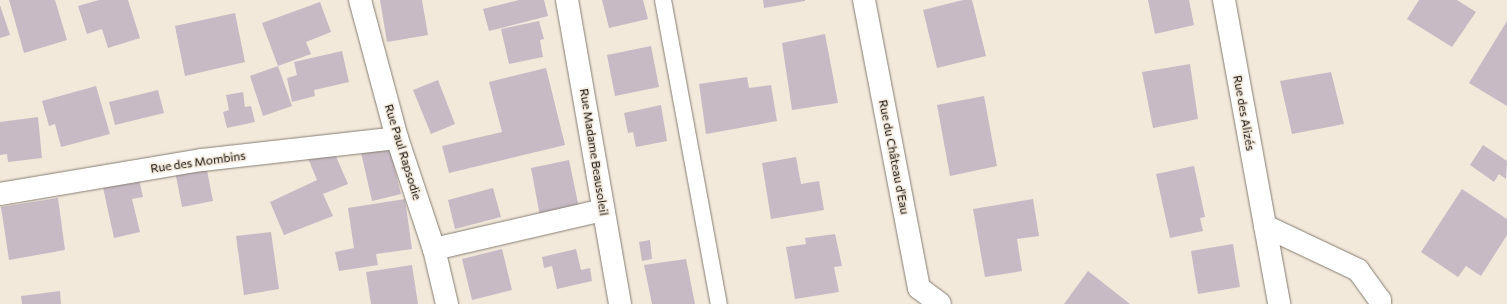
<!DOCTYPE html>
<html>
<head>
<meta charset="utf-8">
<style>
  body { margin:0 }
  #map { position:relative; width:1507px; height:304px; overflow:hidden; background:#f2e9db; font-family:Commissioner,sans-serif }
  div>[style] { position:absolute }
  .building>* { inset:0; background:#c7bac5 }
  .roads { filter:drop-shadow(0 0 1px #877e72) drop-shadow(0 0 1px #877e72) }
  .lane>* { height:16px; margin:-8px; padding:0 8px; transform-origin:8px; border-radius:8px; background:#fff }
  .street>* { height:22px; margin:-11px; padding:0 11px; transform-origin:11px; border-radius:11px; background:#fff }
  span { translate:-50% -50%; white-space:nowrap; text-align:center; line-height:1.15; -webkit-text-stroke:3px #f2e9db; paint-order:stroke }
  .street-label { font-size:12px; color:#110e09 }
</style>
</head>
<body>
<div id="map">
  <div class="building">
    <div style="clip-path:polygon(9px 0,55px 0,67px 40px,24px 53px)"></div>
    <div style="clip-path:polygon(99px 0,128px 0,140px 38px,108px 48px,102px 29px,87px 34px,78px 6px)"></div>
    <div style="clip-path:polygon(380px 0,422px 0,428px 35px,387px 42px)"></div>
    <div style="clip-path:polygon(519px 0,544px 0,548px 16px,489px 31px,483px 9px)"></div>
    <div style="clip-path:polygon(602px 0,643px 0,648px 19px,609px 28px)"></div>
    <div style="clip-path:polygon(763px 0,805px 0,805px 1px,764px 8px)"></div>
    <div style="clip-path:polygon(963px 0,972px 0,986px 56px,937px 68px,923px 10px)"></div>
    <div style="clip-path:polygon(1148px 0,1189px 0,1194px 25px,1155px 34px)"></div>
    <div style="clip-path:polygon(1419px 0,1457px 0,1476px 12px,1452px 47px,1407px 19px)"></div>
    <div style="clip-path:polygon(320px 2px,331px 32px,306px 42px,311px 54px,278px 66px,262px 23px)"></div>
    <div style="clip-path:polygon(0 5px,10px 35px,0 38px)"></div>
    <div style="clip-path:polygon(235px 13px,245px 62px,185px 76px,175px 26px)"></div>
    <div style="clip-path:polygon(539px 21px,544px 39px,540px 40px,543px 57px,509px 64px,501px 29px)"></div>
    <div style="clip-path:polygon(1507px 21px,1507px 106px,1469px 83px)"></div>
    <div style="clip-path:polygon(825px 34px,838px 103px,792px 110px,782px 43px)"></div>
    <div style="clip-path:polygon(651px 46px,659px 87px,615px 96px,607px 55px)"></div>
    <div style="clip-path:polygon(342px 51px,349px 82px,314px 90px,315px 96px,292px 102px,287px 78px,297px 75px,294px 62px)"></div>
    <div style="clip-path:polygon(1190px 64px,1198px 119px,1153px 128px,1142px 72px)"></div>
    <div style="clip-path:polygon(278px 66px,292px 106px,263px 116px,250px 76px)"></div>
    <div style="clip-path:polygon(546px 68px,565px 145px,449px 173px,442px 146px,502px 132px,489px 82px)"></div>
    <div style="clip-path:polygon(1331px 72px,1344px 124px,1292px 134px,1280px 81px)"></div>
    <div style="clip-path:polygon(747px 77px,749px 88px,771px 85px,777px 121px,706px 134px,699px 84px)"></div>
    <div style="clip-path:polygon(438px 80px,455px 124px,431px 134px,413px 90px)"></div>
    <div style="clip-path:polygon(96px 86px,110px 134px,61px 147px,55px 124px,49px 126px,42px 101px)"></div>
    <div style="clip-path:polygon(158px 90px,164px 113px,115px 125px,109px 102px)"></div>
    <div style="clip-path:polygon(243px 92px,245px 107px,251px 106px,255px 122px,227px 128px,223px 112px,229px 110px,226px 95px)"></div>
    <div style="clip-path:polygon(984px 96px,997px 166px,950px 176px,937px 105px)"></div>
    <div style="clip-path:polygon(661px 105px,667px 141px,636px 147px,633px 132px,628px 133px,624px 113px)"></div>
    <div style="clip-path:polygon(38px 117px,42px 158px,8px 162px,7px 154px,0 155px,0 122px)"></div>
    <div style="clip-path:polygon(388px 142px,401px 194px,372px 201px,360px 148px)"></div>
    <div style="clip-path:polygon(1483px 145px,1507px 161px,1506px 179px,1499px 174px,1494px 182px,1470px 165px)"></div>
    <div style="clip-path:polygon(332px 147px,348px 184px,323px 194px,333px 216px,284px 235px,270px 202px,317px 180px,307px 156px)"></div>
    <div style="clip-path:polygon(796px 157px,801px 184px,819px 181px,824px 210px,771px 219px,762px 163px)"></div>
    <div style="clip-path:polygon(569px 160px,579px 208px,540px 216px,531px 168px)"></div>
    <div style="clip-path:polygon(206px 165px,213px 201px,182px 207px,175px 171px)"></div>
    <div style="clip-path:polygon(1194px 166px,1205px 217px,1200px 218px,1203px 231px,1170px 238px,1156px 174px)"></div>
    <div style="clip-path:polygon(138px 175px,143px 197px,132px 199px,140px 232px,114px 238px,102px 183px)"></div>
    <div style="clip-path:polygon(493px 188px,501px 217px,455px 229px,448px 200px)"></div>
    <div style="clip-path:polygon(1462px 189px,1507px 219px,1507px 235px,1481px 276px,1466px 266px,1458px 277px,1421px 252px)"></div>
    <div style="clip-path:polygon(58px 198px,65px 250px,9px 260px,1px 207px)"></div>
    <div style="clip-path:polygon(405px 199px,412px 249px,376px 254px,378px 265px,339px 271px,335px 252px,354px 248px,348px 208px)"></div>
    <div style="clip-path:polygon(1033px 199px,1039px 236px,1017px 239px,1022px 271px,985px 277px,973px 209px)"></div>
    <div style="clip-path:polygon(271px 232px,279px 289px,244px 295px,236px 236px)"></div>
    <div style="clip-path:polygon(835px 234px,842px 266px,834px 267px,839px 292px,795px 299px,786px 247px,806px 244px,805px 238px)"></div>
    <div style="clip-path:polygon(650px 240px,652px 259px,642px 261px,639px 242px)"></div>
    <div style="clip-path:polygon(1233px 244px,1240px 287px,1198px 294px,1191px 251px)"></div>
    <div style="clip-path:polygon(502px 249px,512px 290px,472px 300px,462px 259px)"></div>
    <div style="clip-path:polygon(576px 249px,581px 270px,590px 268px,592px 281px,557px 289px,552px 266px,544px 268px,542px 257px)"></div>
    <div style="clip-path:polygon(686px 259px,695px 304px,652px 304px,644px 265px)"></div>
    <div style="clip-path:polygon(412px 265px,418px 304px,371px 304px,366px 272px)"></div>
    <div style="clip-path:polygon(1088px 271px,1130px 304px,1064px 304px)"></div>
    <div style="clip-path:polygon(60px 291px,61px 304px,22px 304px,21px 296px)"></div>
  </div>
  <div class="roads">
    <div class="lane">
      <div style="left:663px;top:0;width:309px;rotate:79.6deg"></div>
    </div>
    <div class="street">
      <div style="left:360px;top:0;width:143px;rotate:75deg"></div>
      <div style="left:397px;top:138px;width:117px;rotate:71.6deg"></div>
      <div style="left:434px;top:249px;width:57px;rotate:76.7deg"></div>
      <div style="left:567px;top:0;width:309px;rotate:80.1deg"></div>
      <div style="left:864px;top:0;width:293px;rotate:79.2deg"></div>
      <div style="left:919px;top:288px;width:26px;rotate:37deg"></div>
      <div style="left:1224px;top:0;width:309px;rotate:79.7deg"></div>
      <div style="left:0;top:194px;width:205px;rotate:-9.6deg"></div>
      <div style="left:202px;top:160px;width:196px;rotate:-6.4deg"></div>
      <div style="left:1265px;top:226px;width:103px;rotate:25.3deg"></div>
      <div style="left:1358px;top:270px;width:37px;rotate:54deg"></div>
      <div style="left:1380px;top:300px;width:4px;rotate:90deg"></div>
      <div style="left:434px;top:249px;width:173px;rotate:-13deg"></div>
    </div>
  </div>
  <div class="street-label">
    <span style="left:1244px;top:113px;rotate:80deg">Rue des Alizés</span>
    <span style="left:403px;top:152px;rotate:73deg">Rue Paul Rapsodie</span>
    <span style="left:594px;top:152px;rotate:81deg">Rue Madame Beausoleil</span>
    <span style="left:894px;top:157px;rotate:79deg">Rue du Château d'Eau</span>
    <span style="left:198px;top:162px;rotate:-8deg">Rue des Mombins</span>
  </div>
</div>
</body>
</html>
